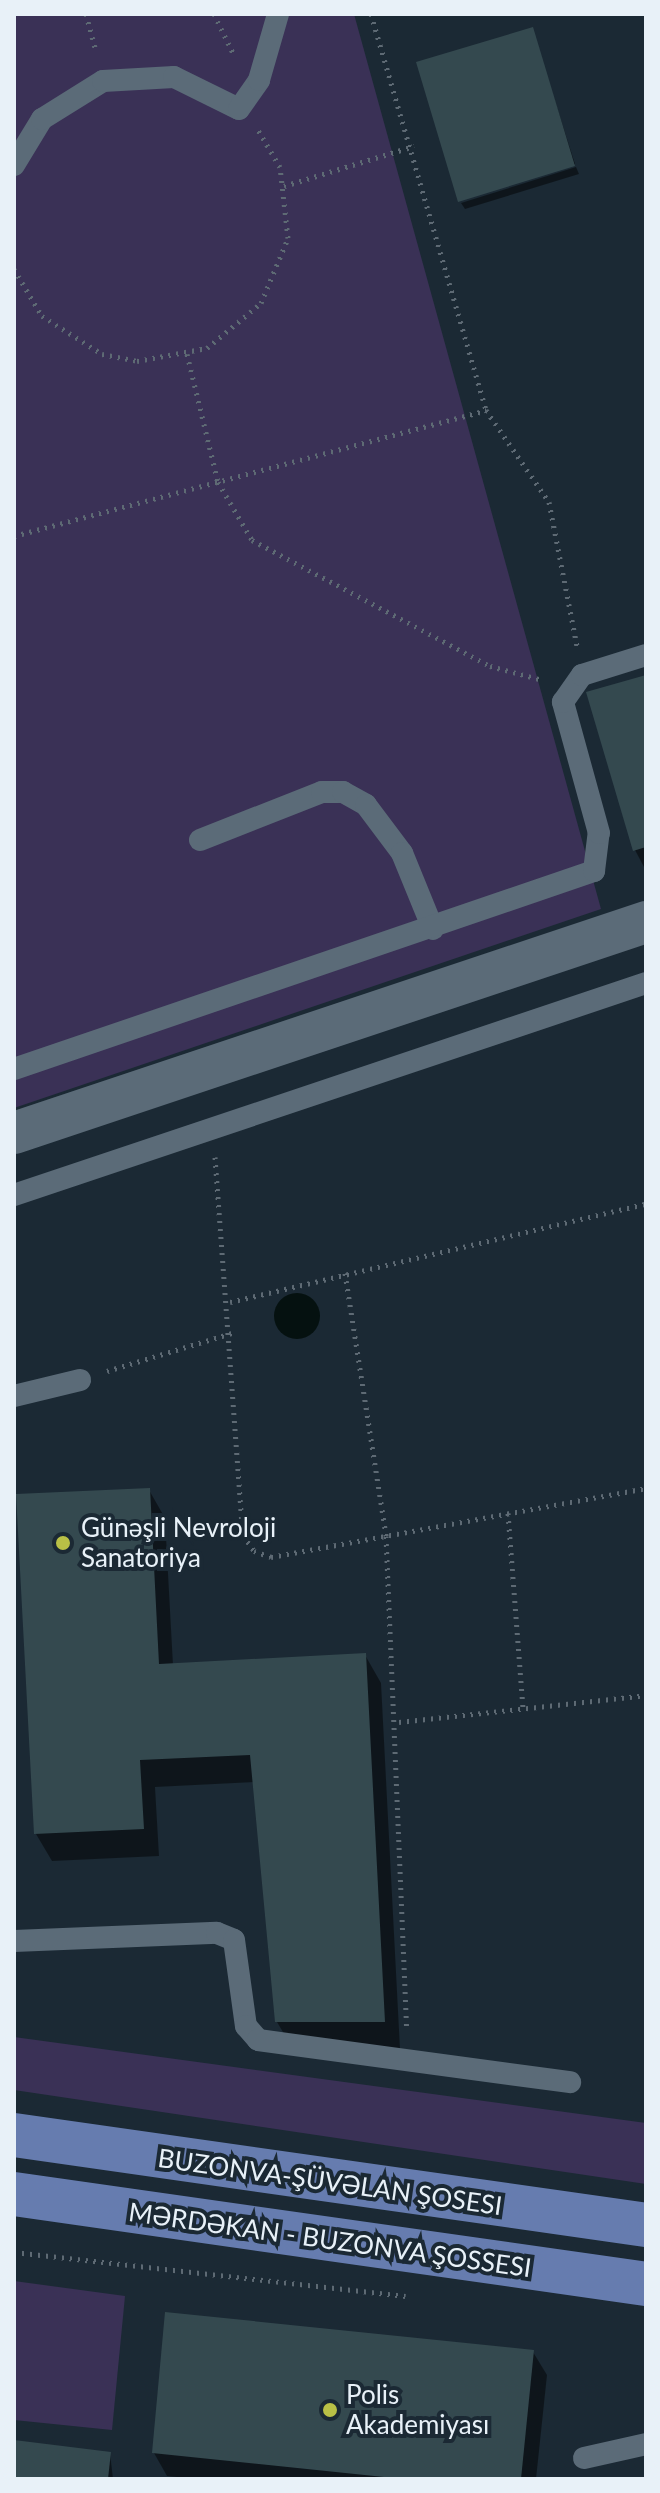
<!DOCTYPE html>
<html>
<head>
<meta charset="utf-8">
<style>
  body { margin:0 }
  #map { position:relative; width:660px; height:2493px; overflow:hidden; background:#1b2934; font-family:Lato,sans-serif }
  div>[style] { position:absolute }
  .green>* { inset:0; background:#3a3156 }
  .water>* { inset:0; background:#051110 }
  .round { border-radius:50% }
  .shadow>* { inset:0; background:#0007 }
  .building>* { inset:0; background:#34494f }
  .path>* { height:5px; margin-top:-2.5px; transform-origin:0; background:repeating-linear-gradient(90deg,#5e6a74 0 2px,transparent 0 8px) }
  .service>* { height:22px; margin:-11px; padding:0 11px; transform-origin:11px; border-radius:11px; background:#5b6b78 }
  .minor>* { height:42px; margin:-21px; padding:0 21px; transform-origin:21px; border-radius:21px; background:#5b6b78 }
  .primary>* { height:44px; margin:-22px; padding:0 22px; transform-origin:22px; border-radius:22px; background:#667caf }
  .dots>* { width:22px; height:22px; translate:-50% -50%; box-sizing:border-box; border:4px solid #1b2934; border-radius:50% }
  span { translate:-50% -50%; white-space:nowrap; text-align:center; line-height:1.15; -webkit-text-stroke:8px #1b2934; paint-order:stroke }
  .poi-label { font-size:26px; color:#e8f1f8 }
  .left { translate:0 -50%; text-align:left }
  .street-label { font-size:26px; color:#e8f1f8 }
  .frame { position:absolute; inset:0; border:16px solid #e8f1f8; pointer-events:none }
</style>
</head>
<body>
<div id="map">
  <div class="green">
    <div style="clip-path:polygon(14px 14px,354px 14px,601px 909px,14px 1108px)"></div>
    <div style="clip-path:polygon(14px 2037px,646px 2123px,646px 2184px,14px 2090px)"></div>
    <div style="clip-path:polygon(14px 2281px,125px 2296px,112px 2430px,14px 2420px)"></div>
  </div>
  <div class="water">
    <div class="round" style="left:274px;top:1293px;width:46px;height:46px"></div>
  </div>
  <div class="shadow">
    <div style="clip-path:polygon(532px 29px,575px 164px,460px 199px)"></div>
    <div style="clip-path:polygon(576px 167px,579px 174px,465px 209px,461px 203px)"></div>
    <div style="clip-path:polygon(646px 677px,646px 866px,644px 867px,635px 850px)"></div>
    <div style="clip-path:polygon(149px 1490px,165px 1518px,173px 1665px,365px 1655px,381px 1683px,400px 2049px,293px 2049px,277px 2022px,255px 1782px,155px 1787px,159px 1856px,52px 1861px,36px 1834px)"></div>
    <div style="clip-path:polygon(533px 2352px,547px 2375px,536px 2479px,196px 2479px,167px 2476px,154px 2453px)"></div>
    <div style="clip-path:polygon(14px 2442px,110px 2453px,113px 2479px,14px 2479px)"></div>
  </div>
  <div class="building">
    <div style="clip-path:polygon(533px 27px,575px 166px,458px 202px,416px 62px)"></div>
    <div style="clip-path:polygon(646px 675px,646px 847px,633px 851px,586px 692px)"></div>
    <div style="clip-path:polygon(150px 1488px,159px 1664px,366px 1653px,385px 2022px,275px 2022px,250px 1755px,140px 1760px,144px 1829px,34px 1834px,16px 1494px)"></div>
    <div style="clip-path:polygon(165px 2312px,534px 2350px,521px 2479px,403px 2479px,152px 2453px)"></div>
    <div style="clip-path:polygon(14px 2440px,111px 2452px,108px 2479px,14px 2479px)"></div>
  </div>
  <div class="path">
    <div style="left:86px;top:14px;width:39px;rotate:75deg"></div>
    <div style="left:214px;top:14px;width:43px;rotate:64deg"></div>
    <div style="left:371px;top:14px;width:412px;rotate:73.8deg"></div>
    <div style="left:486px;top:410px;width:112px;rotate:55.6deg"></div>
    <div style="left:549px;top:502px;width:147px;rotate:79deg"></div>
    <div style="left:284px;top:186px;width:136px;rotate:-17.1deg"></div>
    <div style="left:14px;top:269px;width:55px;rotate:59.2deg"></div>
    <div style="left:42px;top:316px;width:71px;rotate:32.3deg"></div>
    <div style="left:102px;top:354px;width:36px;rotate:11deg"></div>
    <div style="left:137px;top:361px;width:71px;rotate:-10.5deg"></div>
    <div style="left:207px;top:348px;width:70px;rotate:-39.8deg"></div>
    <div style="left:261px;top:303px;width:70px;rotate:-67.4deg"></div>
    <div style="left:288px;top:238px;width:71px;rotate:-96.4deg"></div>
    <div style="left:280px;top:167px;width:43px;rotate:-120.7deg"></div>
    <div style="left:187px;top:354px;width:132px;rotate:76.4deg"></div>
    <div style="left:218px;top:482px;width:67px;rotate:59.6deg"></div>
    <div style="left:252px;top:540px;width:269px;rotate:27.9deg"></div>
    <div style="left:490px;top:666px;width:55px;rotate:14.8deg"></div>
    <div style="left:14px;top:536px;width:489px;rotate:-14.9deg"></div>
    <div style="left:215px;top:1157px;width:379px;rotate:85.8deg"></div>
    <div style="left:243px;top:1535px;width:19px;rotate:55deg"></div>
    <div style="left:254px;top:1551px;width:18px;rotate:19deg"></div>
    <div style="left:271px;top:1557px;width:381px;rotate:-10.4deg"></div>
    <div style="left:345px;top:1273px;width:266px;rotate:81.1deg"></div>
    <div style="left:386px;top:1536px;width:492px;rotate:87.6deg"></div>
    <div style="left:230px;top:1302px;width:427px;rotate:-13.3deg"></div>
    <div style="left:107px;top:1371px;width:131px;rotate:-16.9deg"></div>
    <div style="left:508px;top:1513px;width:196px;rotate:85.6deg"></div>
    <div style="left:399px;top:1722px;width:248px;rotate:-6.2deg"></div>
    <div style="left:14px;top:2252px;width:394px;rotate:6.4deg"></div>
  </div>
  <div class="service">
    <div style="left:14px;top:165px;width:54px;rotate:-58.7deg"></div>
    <div style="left:42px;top:119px;width:72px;rotate:-31.9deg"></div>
    <div style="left:103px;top:81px;width:71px;rotate:-3.2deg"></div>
    <div style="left:174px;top:77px;width:72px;rotate:26.2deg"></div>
    <div style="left:239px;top:109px;width:35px;rotate:-55deg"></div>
    <div style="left:259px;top:80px;width:69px;rotate:-73.9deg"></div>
    <div style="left:200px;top:840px;width:131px;rotate:-21.5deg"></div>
    <div style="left:322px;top:792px;width:21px"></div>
    <div style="left:343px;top:792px;width:26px;rotate:29deg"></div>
    <div style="left:366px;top:805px;width:60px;rotate:53.1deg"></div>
    <div style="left:402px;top:853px;width:82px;rotate:67.8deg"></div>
    <div style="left:14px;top:1069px;width:613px;rotate:-18.85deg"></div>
    <div style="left:594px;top:871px;width:38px;rotate:-83deg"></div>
    <div style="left:599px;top:833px;width:136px;rotate:-105.4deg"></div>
    <div style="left:563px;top:702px;width:33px;rotate:-55deg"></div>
    <div style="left:582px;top:675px;width:67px;rotate:-17.4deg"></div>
    <div style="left:14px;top:1195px;width:667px;rotate:-18.54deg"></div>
    <div style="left:14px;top:1396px;width:68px;rotate:-13.6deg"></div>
    <div style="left:14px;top:1941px;width:203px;rotate:-2.3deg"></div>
    <div style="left:217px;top:1933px;width:18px;rotate:22deg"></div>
    <div style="left:234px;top:1940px;width:87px;rotate:82.1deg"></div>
    <div style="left:246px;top:2026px;width:18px;rotate:49deg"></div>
    <div style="left:258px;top:2040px;width:315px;rotate:7.7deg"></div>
    <div style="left:584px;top:2458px;width:64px;rotate:-12.7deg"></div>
  </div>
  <div class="minor">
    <div style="left:14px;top:1133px;width:666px;rotate:-18.46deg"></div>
  </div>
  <div class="primary">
    <div style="left:14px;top:2135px;width:638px;rotate:8.1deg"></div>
    <div style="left:14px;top:2194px;width:638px;rotate:8.1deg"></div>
  </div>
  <div class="dots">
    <div style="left:63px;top:1543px;background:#b9c046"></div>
    <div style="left:330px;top:2410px;background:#b9c046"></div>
  </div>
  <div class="poi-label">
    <span class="left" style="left:81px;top:1543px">Günəşli Nevroloji<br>Sanatoriya</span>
    <span class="left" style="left:346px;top:2410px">Polis<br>Akademiyası</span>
  </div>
  <div class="street-label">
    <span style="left:330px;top:2182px;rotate:8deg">BUZONVA-ŞÜVƏLAN ŞOSESI</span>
    <span style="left:330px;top:2240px;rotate:8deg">MƏRDƏKAN - BUZONVA ŞOSSESI</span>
  </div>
  <div class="frame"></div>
</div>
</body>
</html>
